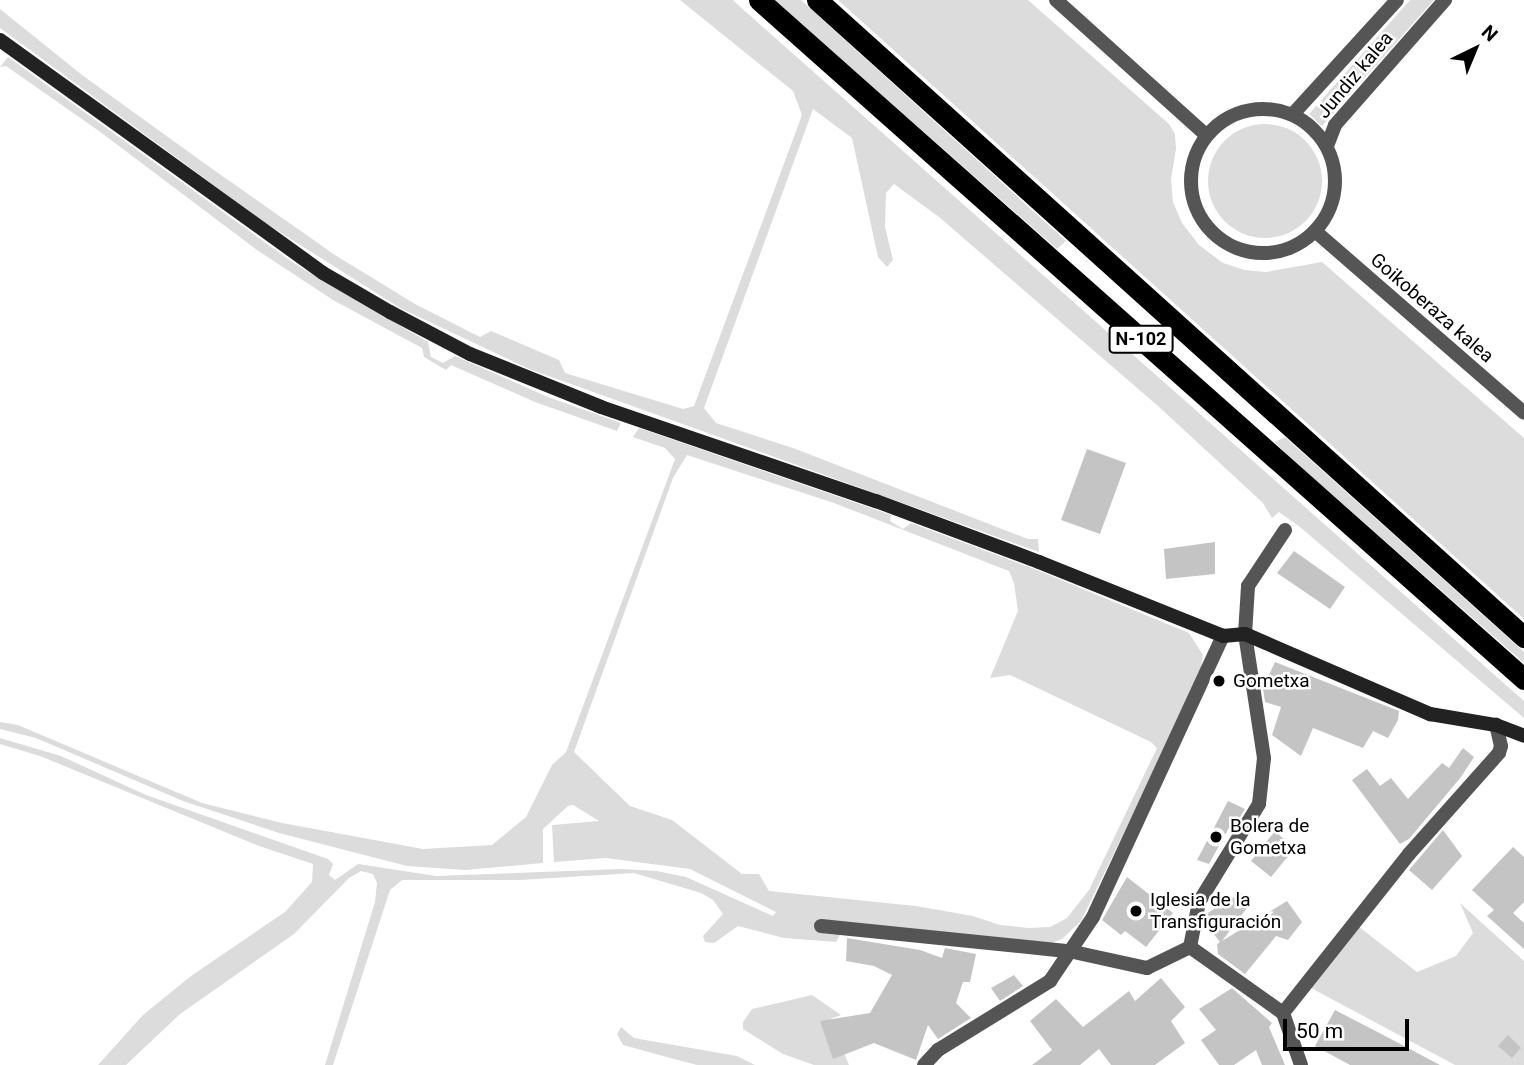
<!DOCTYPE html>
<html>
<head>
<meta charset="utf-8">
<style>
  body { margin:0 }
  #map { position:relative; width:1524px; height:1065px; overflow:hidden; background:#fff; font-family:Roboto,sans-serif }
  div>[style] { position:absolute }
  .green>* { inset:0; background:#dcdcdc }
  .round { border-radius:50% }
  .building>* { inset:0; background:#c4c4c4 }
  .street>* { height:14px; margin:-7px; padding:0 7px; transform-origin:7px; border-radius:7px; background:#555 }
  .street>.ring { margin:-7px; padding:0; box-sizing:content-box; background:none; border:14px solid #555; border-radius:50% }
  .secondary>* { height:14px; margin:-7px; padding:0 7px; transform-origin:7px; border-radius:7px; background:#222 }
  .highway>* { height:21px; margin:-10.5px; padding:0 10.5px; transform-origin:10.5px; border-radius:10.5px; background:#000 }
  .dots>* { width:19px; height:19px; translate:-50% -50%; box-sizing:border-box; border:4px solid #fff; border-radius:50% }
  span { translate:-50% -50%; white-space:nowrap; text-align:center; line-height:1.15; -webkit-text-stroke:5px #fff; paint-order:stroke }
  .shield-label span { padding:2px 5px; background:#fff; border:2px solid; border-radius:5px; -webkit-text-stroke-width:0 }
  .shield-label { font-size:18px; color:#000; font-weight:700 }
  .street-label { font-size:19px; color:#000 }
  .poi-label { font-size:19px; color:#000 }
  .left { translate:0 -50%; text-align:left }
  .north { position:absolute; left:1440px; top:14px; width:70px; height:70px; -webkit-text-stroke:5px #fff; paint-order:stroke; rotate:43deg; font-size:19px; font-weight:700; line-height:28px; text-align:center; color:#000 }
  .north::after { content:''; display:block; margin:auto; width:24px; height:32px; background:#000; clip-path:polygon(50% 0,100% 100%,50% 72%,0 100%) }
  .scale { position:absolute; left:1283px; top:1019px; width:126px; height:32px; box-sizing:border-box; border:4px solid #000; border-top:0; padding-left:9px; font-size:21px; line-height:24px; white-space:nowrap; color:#000; -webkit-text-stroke:5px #fff; paint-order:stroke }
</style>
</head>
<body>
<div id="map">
  <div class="green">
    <div style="clip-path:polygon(680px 0,733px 0,737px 4px,1524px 701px,1524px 718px,1300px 527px,1279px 512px,1272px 518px,1263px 503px,1158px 406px,939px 217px,894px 184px,886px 193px,885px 227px,893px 260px,887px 267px,878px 257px,852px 138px,813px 109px,704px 408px,716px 423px,793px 448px,1028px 539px,1038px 539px,1039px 552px,529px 369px,400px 308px,267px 224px,0 28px,0 9px,82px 75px,211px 168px,335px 255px,415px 304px,480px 337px,491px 331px,559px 360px,565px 373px,683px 409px,694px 406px,802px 115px,793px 91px)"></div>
    <div style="clip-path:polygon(774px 0,801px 0,1066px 241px,1057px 249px)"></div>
    <div style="clip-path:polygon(838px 0,1028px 0,1169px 124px,1175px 134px,1176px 149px,1171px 179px,1173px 202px,1182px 223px,1199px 245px,1223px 263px,1245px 270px,1266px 272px,1322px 262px,1524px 438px,1524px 619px)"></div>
    <div style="clip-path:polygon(1410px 0,1434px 0,1322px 126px,1309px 114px)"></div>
    <div style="clip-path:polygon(8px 57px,295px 264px,428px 342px,431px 357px,443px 363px,455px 356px,548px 397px,621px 423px,617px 431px,535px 402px,451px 365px,446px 370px,424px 357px,422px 348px,333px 300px,257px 250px,99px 131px,6px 66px,0 67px)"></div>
    <div class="round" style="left:1208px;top:124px;width:114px;height:114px"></div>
    <div style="clip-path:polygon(evenodd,639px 428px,891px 515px,890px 521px,903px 529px,911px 523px,1037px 570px,1189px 633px,1203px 655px,1199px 678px,1081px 921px,1062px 939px,1051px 943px,847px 922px,836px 942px,784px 938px,738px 926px,714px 943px,705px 942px,703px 936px,723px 914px,713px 900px,701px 893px,634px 873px,520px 880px,402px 880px,390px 890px,333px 1065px,325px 1065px,375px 902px,377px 883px,373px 874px,361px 871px,349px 878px,294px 934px,180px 1014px,126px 1065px,98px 1065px,143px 1015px,191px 976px,285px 912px,312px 882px,313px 864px,259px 846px,40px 756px,0 744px,0 738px,61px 756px,146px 795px,328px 859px,333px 864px,329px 875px,335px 880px,358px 864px,436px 876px,621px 869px,657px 871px,686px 877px,773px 916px,776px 912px,690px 869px,606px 858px,554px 862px,552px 825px,599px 821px,573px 805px,568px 806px,543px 829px,543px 863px,465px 870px,407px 866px,279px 833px,183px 801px,36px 738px,0 729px,0 722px,18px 725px,202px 803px,282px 823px,423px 849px,492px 845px,526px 817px,552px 765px,566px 752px,675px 459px,665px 448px,633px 437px,639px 428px,687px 455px,834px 503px,1009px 571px,1014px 583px,1018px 611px,990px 678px,1010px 675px,1151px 742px,1157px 748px,1089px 890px,1067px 918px,1050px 927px,1029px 928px,1000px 925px,973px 916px,916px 906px,769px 891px,759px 874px,742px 874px,672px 820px,630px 806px,574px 752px,673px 478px,687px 455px)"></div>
    <div style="clip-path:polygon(1285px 437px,1524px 652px,1524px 663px,1287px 455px,1275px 442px)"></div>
    <div style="clip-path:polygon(1460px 903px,1524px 961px,1524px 1065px,1455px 1065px,1311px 988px,1358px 926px,1417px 972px,1456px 956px,1473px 933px)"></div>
    <div style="clip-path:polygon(812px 995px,841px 1015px,830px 1019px,849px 1065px,814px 1065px,783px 1054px,743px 1029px,743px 1022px,752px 1009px)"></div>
    <div style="clip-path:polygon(621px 1027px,634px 1038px,737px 1056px,755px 1065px,697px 1065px,674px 1059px,623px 1045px,617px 1034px)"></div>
  </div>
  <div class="building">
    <div style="clip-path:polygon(1087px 449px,1126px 463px,1100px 534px,1061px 520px)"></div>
    <div style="clip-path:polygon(1215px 542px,1215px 574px,1166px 579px,1164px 549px)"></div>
    <div style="clip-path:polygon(1294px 551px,1345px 587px,1330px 609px,1277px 573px)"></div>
    <div style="clip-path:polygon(1275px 662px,1399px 711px,1398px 720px,1388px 738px,1373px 731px,1363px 748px,1313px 728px,1301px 756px,1272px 735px,1281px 707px,1265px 702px,1263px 688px)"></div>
    <div style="clip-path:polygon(1463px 748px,1474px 757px,1461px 777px,1409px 839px,1400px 844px,1352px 780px,1367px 769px,1380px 786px,1391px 778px,1408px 799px,1442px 763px,1449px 768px)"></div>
    <div style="clip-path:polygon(1228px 801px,1245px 809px,1235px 825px,1231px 824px,1209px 864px,1197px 860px)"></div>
    <div style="clip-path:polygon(1443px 830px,1462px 856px,1432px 890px,1409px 870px)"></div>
    <div style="clip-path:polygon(1275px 831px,1294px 849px,1271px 877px,1251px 861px)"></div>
    <div style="clip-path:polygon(1513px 847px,1524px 857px,1524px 902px,1513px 913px,1524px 923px,1524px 949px,1487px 916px,1494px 910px,1472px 890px)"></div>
    <div style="clip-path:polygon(1127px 877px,1173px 913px,1146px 947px,1125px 931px,1121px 935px,1102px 920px)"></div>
    <div style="clip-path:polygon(1241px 893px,1250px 904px,1222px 941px,1287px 901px,1302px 922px,1288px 940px,1276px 936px,1245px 974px,1218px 954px,1217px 944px,1220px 942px,1205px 923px,1206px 914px)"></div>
    <div style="clip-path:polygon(847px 938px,920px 950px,942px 958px,945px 948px,976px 954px,970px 982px,963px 982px,956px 1003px,971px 1018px,938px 1039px,928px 1025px,916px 1060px,874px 1043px,833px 1059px,820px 1021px,870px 1013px,892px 975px,874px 966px,846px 961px)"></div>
    <div style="clip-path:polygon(1014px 975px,1023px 986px,1000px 1001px,991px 988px)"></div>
    <div style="clip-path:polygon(1161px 978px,1185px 1007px,1171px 1021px,1185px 1043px,1155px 1065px,1111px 1065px,1099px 1049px,1080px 1065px,1032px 1065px,1052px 1050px,1030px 1021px,1056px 999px,1083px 1027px,1129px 991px,1135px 1001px)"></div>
    <div style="clip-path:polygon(1232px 988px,1272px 1023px,1269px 1027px,1285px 1065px,1262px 1065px,1256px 1050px,1234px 1065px,1219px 1065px,1201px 1040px,1216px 1030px,1199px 1009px)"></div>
    <div style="clip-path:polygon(1335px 1010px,1389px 1038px,1440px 1065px,1350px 1065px,1315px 1046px)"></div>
    <div style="clip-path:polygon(1508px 1035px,1521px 1048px,1512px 1058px,1498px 1046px)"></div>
  </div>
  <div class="street">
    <div style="left:1056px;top:0;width:202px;rotate:42deg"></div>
    <div class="ring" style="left:1191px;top:109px;width:130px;height:130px"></div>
    <div style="left:1293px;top:114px;width:154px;rotate:-47.6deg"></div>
    <div style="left:1327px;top:146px;width:22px;rotate:-69deg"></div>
    <div style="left:1335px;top:125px;width:167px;rotate:-48.7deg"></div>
    <div style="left:1315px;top:231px;width:277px;rotate:41deg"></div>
    <div style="left:821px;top:926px;width:249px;rotate:5.8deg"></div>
    <div style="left:1069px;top:951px;width:80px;rotate:12.3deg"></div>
    <div style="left:1147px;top:968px;width:48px;rotate:-26deg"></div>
    <div style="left:1190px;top:947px;width:114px;rotate:35.4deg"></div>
    <div style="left:1283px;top:1013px;width:55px;rotate:70.9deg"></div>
    <div style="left:1190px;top:947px;width:46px;rotate:-78.7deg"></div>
    <div style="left:1199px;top:902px;width:115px;rotate:-58.5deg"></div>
    <div style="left:1259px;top:804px;width:46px;rotate:-83.8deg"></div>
    <div style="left:1264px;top:758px;width:125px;rotate:-98.7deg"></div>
    <div style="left:1245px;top:634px;width:48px;rotate:-86.4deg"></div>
    <div style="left:1248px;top:586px;width:67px;rotate:-56.5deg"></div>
    <div style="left:1283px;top:1013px;width:203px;rotate:-51.6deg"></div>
    <div style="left:1409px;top:854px;width:135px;rotate:-48.3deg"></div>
    <div style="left:1499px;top:753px;width:7px;rotate:-74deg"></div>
    <div style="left:1501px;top:746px;width:22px;rotate:-103deg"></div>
    <div style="left:924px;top:1065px;width:21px;rotate:-47deg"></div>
    <div style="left:938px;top:1050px;width:132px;rotate:-31.6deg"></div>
    <div style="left:1050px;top:981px;width:77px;rotate:-56.1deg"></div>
    <div style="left:1093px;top:917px;width:310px;rotate:-65.2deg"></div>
  </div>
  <div class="secondary">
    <div style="left:0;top:40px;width:398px;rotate:35.8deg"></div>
    <div style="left:323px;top:273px;width:78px;rotate:30.2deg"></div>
    <div style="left:390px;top:312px;width:90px;rotate:27.7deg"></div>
    <div style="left:470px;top:354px;width:141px;rotate:22deg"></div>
    <div style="left:601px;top:407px;width:291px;rotate:18.9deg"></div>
    <div style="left:876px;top:501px;width:174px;rotate:20.5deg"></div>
    <div style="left:1039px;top:562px;width:198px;rotate:21.9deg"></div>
    <div style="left:1223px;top:636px;width:22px;rotate:-5deg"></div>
    <div style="left:1245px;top:634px;width:202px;rotate:23.4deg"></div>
    <div style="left:1430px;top:714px;width:67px;rotate:9.5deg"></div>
    <div style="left:1496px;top:725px;width:30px;rotate:21deg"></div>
  </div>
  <div class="highway">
    <div style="left:759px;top:0;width:1023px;rotate:41.59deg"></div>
    <div style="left:817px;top:0;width:952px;rotate:42.02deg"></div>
  </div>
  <div class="dots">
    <div style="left:1219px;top:681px;background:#000"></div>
    <div style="left:1216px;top:837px;background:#000"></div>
    <div style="left:1136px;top:911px;background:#000"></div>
  </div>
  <div class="shield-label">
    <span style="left:1141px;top:339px">N-102</span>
  </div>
  <div class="street-label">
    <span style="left:1355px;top:75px;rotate:-50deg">Jundiz kalea</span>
    <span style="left:1432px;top:308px;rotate:41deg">Goikoberaza kalea</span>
  </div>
  <div class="poi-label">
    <span class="left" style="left:1233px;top:681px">Gometxa</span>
    <span class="left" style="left:1230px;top:837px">Bolera de<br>Gometxa</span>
    <span class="left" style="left:1150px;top:911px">Iglesia de la<br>Transfiguración</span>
  </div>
  <div class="north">N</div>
  <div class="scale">50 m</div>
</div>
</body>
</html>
